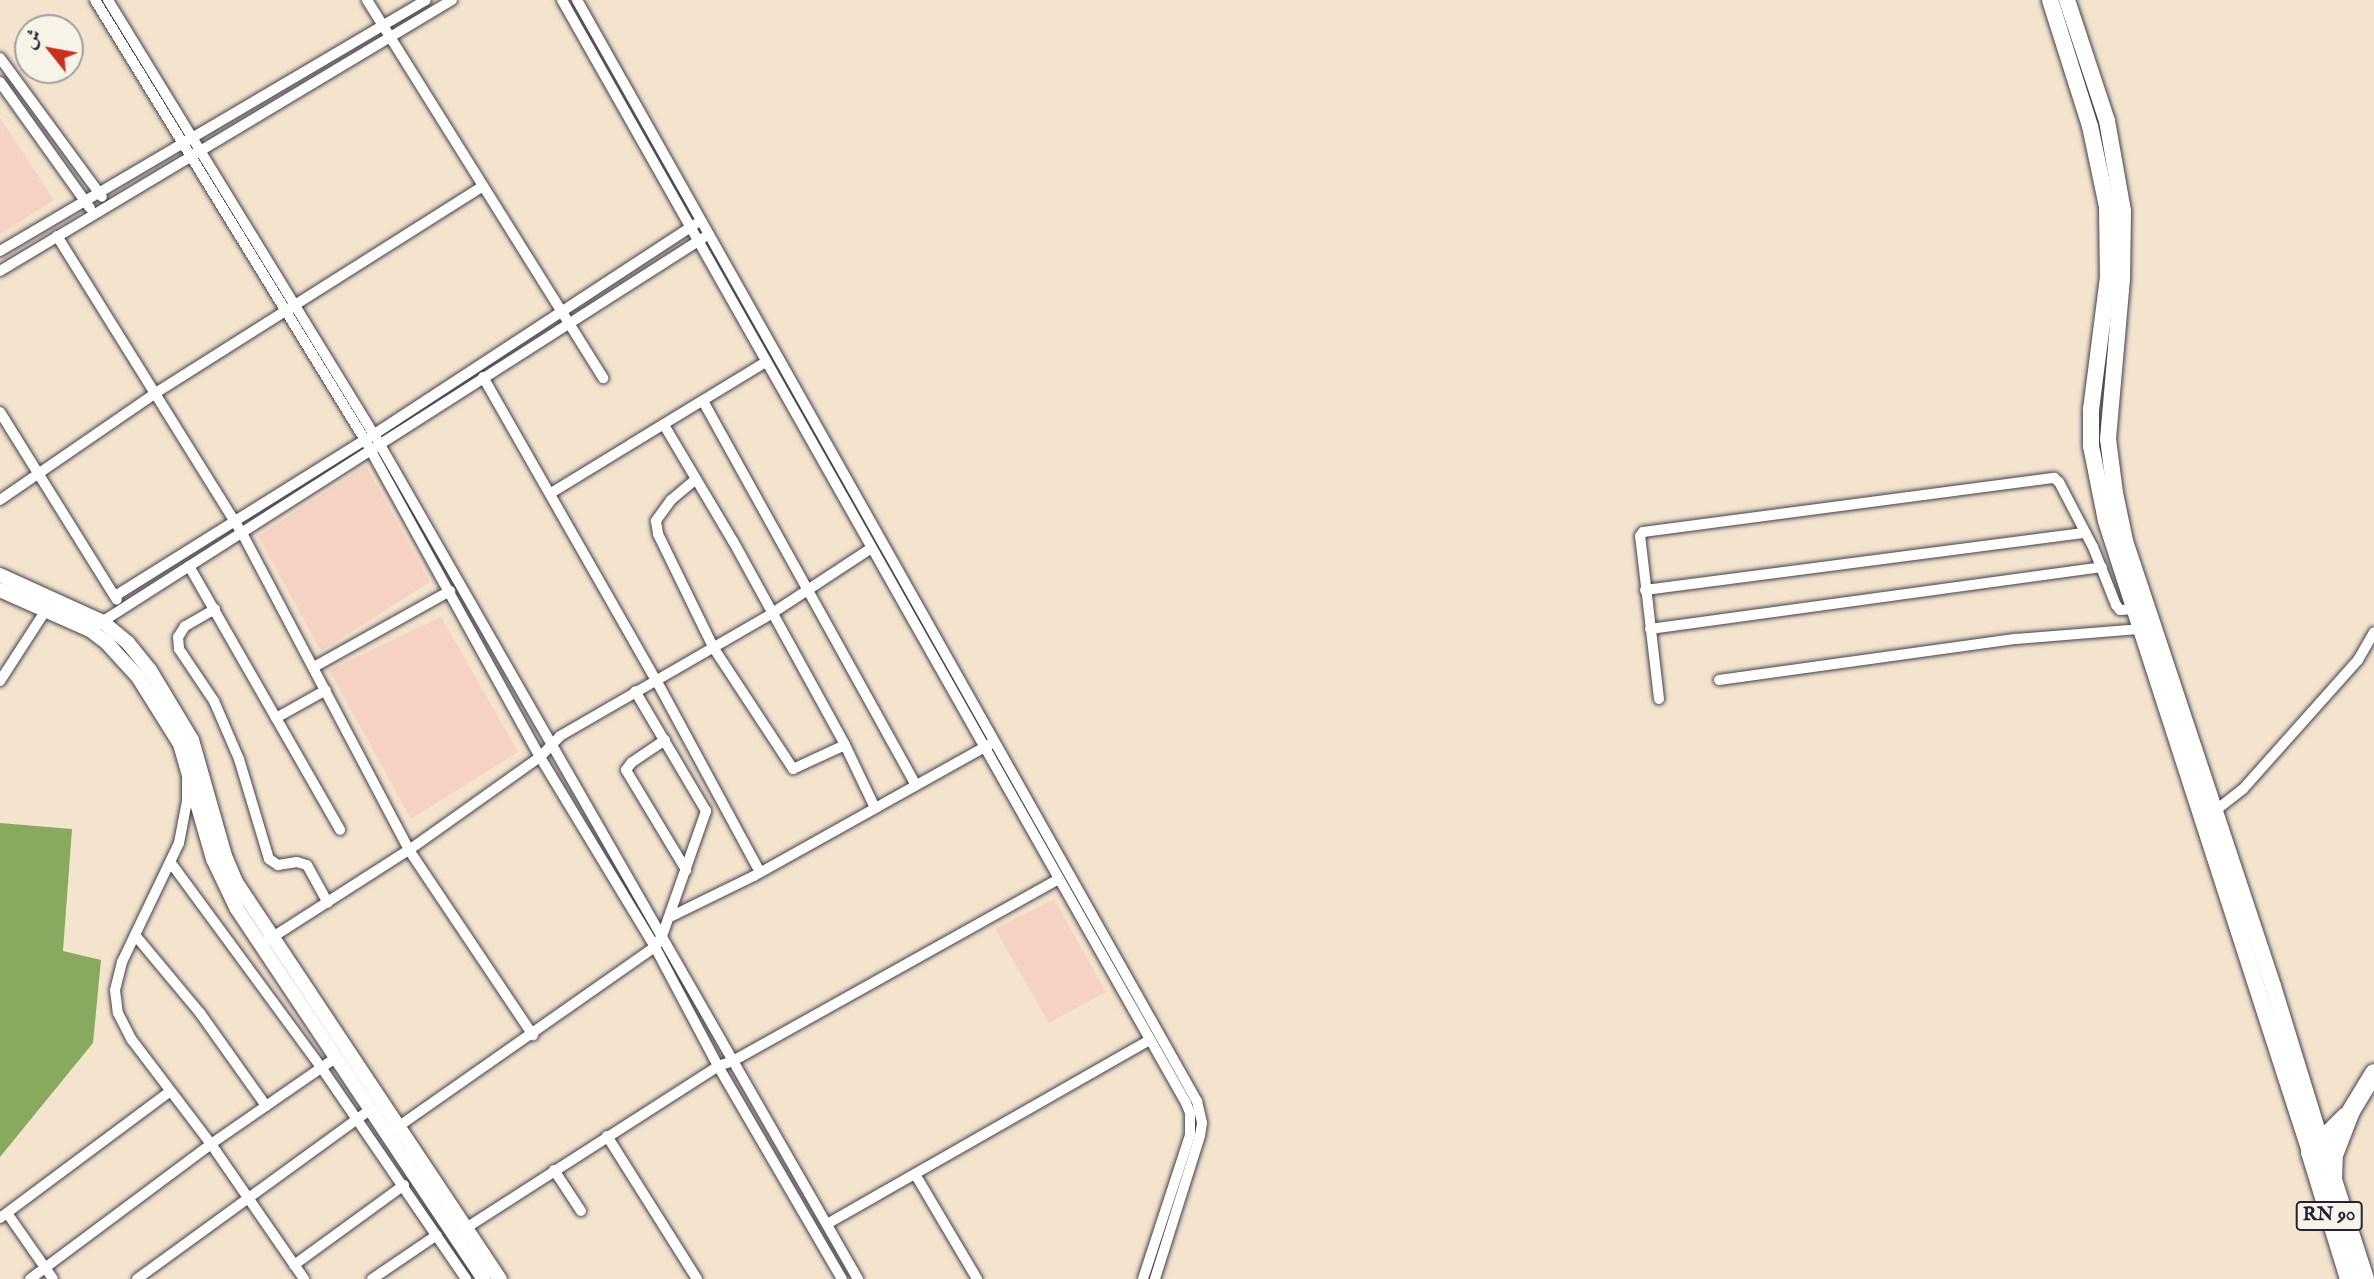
<!DOCTYPE html>
<html>
<head>
<meta charset="utf-8">
<style>
  body { margin:0 }
  #map { position:relative; width:2374px; height:1279px; overflow:hidden; background:#f4e4cd; font-family:"IM FELL English",Amiri,serif }
  div>[style] { position:absolute }
  .built>* { inset:0; background:#f5d2c3 }
  .forest>* { inset:0; background:#89aa5e }
  .roads { filter:drop-shadow(0 0 2px #423f51) drop-shadow(0 0 2px #423f51) }
  .minor>* { height:10px; margin:-5px; padding:0 5px; transform-origin:5px; border-radius:5px; background:#fff }
  .tertiary>* { height:14px; margin:-7px; padding:0 7px; transform-origin:7px; border-radius:7px; background:#fff }
  .secondary>* { height:16px; margin:-8px; padding:0 8px; transform-origin:8px; border-radius:8px; background:#fff }
  .primary>* { height:18px; margin:-9px; padding:0 9px; transform-origin:9px; border-radius:9px; background:#fff }
  span { translate:-50% -50%; white-space:nowrap; text-align:center; line-height:1.15; -webkit-text-stroke:5px #f7f3e8; paint-order:stroke }
  .shield-label span { padding:2px 5px; background:#f7f3e8; border:2px solid; border-radius:5px; -webkit-text-stroke-width:0 }
  .shield-label { font-size:19px; color:#22223b; font-weight:700 }
  .north { position:absolute; left:14px; top:14px; width:70px; height:70px; box-sizing:border-box; background:#f7f3e8; border:2px solid #a29fa3; border-radius:50%; rotate:301deg; font-size:19px; font-weight:700; line-height:28px; text-align:center; color:#22223b }
  .north::after { content:''; display:block; margin:auto; width:24px; height:32px; background:#c8321e; clip-path:polygon(50% 0,100% 100%,50% 72%,0 100%) }
</style>
</head>
<body>
<div id="map">
  <div class="built">
    <div style="clip-path:polygon(0 118px,54px 200px,0 234px)"></div>
    <div style="clip-path:polygon(366px 466px,430px 582px,321px 651px,258px 536px)"></div>
    <div style="clip-path:polygon(441px 617px,518px 752px,411px 819px,329px 670px)"></div>
    <div style="clip-path:polygon(1054px 899px,1106px 992px,1049px 1023px,995px 929px)"></div>
  </div>
  <div class="forest">
    <div style="clip-path:polygon(0 823px,72px 829px,63px 951px,101px 960px,93px 1043px,0 1157px)"></div>
  </div>
  <div class="roads">
    <div class="minor">
      <div style="left:95px;top:0;width:516px;rotate:58.47deg"></div>
      <div style="left:365px;top:440px;width:362px;rotate:61.1deg"></div>
      <div style="left:540px;top:757px;width:222px;rotate:58.8deg"></div>
      <div style="left:655px;top:947px;width:135px;rotate:62.1deg"></div>
      <div style="left:718px;top:1066px;width:246px;rotate:59.8deg"></div>
      <div style="left:108px;top:0;width:519px;rotate:58.54deg"></div>
      <div style="left:379px;top:443px;width:964px;rotate:60.19deg"></div>
      <div style="left:367px;top:0;width:446px;rotate:58deg"></div>
      <div style="left:562px;top:0;width:1267px;rotate:60.5deg"></div>
      <div style="left:1186px;top:1103px;width:11px;rotate:68deg"></div>
      <div style="left:1190px;top:1113px;width:22px;rotate:90deg"></div>
      <div style="left:1190px;top:1135px;width:151px;rotate:108.1deg"></div>
      <div style="left:577px;top:0;width:1264px;rotate:60.62deg"></div>
      <div style="left:1197px;top:1101px;width:23px;rotate:77deg"></div>
      <div style="left:1202px;top:1123px;width:13px;rotate:99deg"></div>
      <div style="left:1200px;top:1136px;width:150px;rotate:107.5deg"></div>
      <div style="left:0;top:58px;width:172px;rotate:53.7deg"></div>
      <div style="left:0;top:82px;width:155px;rotate:54.5deg"></div>
      <div style="left:57px;top:236px;width:350px;rotate:58.1deg"></div>
      <div style="left:242px;top:533px;width:358px;rotate:62.2deg"></div>
      <div style="left:409px;top:850px;width:223px;rotate:56.2deg"></div>
      <div style="left:0;top:251px;width:494px;rotate:-30.5deg"></div>
      <div style="left:0;top:271px;width:527px;rotate:-30.95deg"></div>
      <div style="left:483px;top:377px;width:347px;rotate:60.3deg"></div>
      <div style="left:655px;top:678px;width:221px;rotate:61.6deg"></div>
      <div style="left:703px;top:401px;width:439px;rotate:61deg"></div>
      <div style="left:0;top:412px;width:221px;rotate:58.1deg"></div>
      <div style="left:664px;top:425px;width:135px;rotate:59.3deg"></div>
      <div style="left:733px;top:541px;width:233px;rotate:61.2deg"></div>
      <div style="left:845px;top:745px;width:70px;rotate:64.5deg"></div>
      <div style="left:696px;top:479px;width:33px;rotate:140deg"></div>
      <div style="left:671px;top:500px;width:26px;rotate:126deg"></div>
      <div style="left:656px;top:521px;width:13px;rotate:81deg"></div>
      <div style="left:658px;top:534px;width:126px;rotate:64deg"></div>
      <div style="left:713px;top:647px;width:146px;rotate:56.7deg"></div>
      <div style="left:793px;top:769px;width:57px;rotate:-24.8deg"></div>
      <div style="left:551px;top:493px;width:252px;rotate:-31.4deg"></div>
      <div style="left:0;top:500px;width:187px;rotate:-34.5deg"></div>
      <div style="left:154px;top:394px;width:388px;rotate:-32.3deg"></div>
      <div style="left:189px;top:566px;width:304px;rotate:60.2deg"></div>
      <div style="left:1645px;top:590px;width:442px;rotate:-7.4deg"></div>
      <div style="left:115px;top:596px;width:304px;rotate:-32deg"></div>
      <div style="left:373px;top:435px;width:385px;rotate:-33.2deg"></div>
      <div style="left:215px;top:609px;width:34px;rotate:150deg"></div>
      <div style="left:185px;top:626px;width:13px;rotate:122deg"></div>
      <div style="left:178px;top:637px;width:12px;rotate:85deg"></div>
      <div style="left:179px;top:649px;width:63px;rotate:56.1deg"></div>
      <div style="left:214px;top:701px;width:63px;rotate:66.7deg"></div>
      <div style="left:239px;top:759px;width:104px;rotate:73.3deg"></div>
      <div style="left:269px;top:859px;width:11px;rotate:34deg"></div>
      <div style="left:278px;top:865px;width:19px;rotate:-9deg"></div>
      <div style="left:297px;top:862px;width:10px;rotate:17deg"></div>
      <div style="left:307px;top:865px;width:43px;rotate:61.1deg"></div>
      <div style="left:97px;top:625px;width:719px;rotate:-32.56deg"></div>
      <div style="left:1650px;top:629px;width:456px;rotate:-7.8deg"></div>
      <div style="left:314px;top:667px;width:156px;rotate:-29.2deg"></div>
      <div style="left:1719px;top:680px;width:300px;rotate:-7.9deg"></div>
      <div style="left:2016px;top:639px;width:123px;rotate:-4.6deg"></div>
      <div style="left:0;top:681px;width:85px;rotate:-57.1deg"></div>
      <div style="left:1659px;top:699px;width:164px;rotate:-96.6deg"></div>
      <div style="left:1640px;top:536px;width:5px;rotate:-53deg"></div>
      <div style="left:1643px;top:532px;width:415px;rotate:-7.5deg"></div>
      <div style="left:2054px;top:478px;width:6px;rotate:39deg"></div>
      <div style="left:2059px;top:482px;width:73px;rotate:62.4deg"></div>
      <div style="left:2093px;top:547px;width:62px;rotate:68.4deg"></div>
      <div style="left:2116px;top:605px;width:6px;rotate:51deg"></div>
      <div style="left:2120px;top:610px;width:18px;rotate:-3deg"></div>
      <div style="left:276px;top:718px;width:57px;rotate:-29.2deg"></div>
      <div style="left:665px;top:740px;width:40px;rotate:146deg"></div>
      <div style="left:632px;top:762px;width:10px;rotate:127deg"></div>
      <div style="left:626px;top:770px;width:117px;rotate:59deg"></div>
      <div style="left:187px;top:779px;width:22px;rotate:90deg"></div>
      <div style="left:187px;top:801px;width:43px;rotate:100.8deg"></div>
      <div style="left:179px;top:843px;width:132px;rotate:115.6deg"></div>
      <div style="left:122px;top:962px;width:29px;rotate:104deg"></div>
      <div style="left:115px;top:990px;width:23px;rotate:83deg"></div>
      <div style="left:118px;top:1013px;width:30px;rotate:63deg"></div>
      <div style="left:132px;top:1040px;width:131px;rotate:52.8deg"></div>
      <div style="left:211px;top:1144px;width:164px;rotate:55.4deg"></div>
      <div style="left:2211px;top:814px;width:41px;rotate:-38deg"></div>
      <div style="left:2243px;top:789px;width:173px;rotate:-48.3deg"></div>
      <div style="left:2358px;top:660px;width:32px;rotate:-60deg"></div>
      <div style="left:171px;top:863px;width:253px;rotate:53.7deg"></div>
      <div style="left:321px;top:1067px;width:257px;rotate:55.6deg"></div>
      <div style="left:672px;top:916px;width:91px;rotate:-26deg"></div>
      <div style="left:754px;top:876px;width:270px;rotate:-29.2deg"></div>
      <div style="left:135px;top:935px;width:102px;rotate:50.2deg"></div>
      <div style="left:200px;top:1013px;width:114px;rotate:54.6deg"></div>
      <div style="left:268px;top:940px;width:167px;rotate:-32.6deg"></div>
      <div style="left:409px;top:850px;width:161px;rotate:-35.4deg"></div>
      <div style="left:540px;top:757px;width:29px;rotate:-46deg"></div>
      <div style="left:560px;top:736px;width:244px;rotate:-30deg"></div>
      <div style="left:771px;top:614px;width:118px;rotate:-33.3deg"></div>
      <div style="left:392px;top:1131px;width:321px;rotate:-35deg"></div>
      <div style="left:655px;top:947px;width:13px;rotate:-58deg"></div>
      <div style="left:662px;top:936px;width:133px;rotate:-70.6deg"></div>
      <div style="left:706px;top:811px;width:139px;rotate:-120.6deg"></div>
      <div style="left:607px;top:1136px;width:169px;rotate:57.8deg"></div>
      <div style="left:554px;top:1170px;width:49px;rotate:56.6deg"></div>
      <div style="left:915px;top:1174px;width:122px;rotate:59.4deg"></div>
      <div style="left:7px;top:1213px;width:80px;rotate:55.1deg"></div>
      <div style="left:0;top:1218px;width:211px;rotate:-36.7deg"></div>
      <div style="left:827px;top:1224px;width:372px;rotate:-29.7deg"></div>
      <div style="left:466px;top:1228px;width:300px;rotate:-32.7deg"></div>
      <div style="left:718px;top:1066px;width:16px;rotate:-18deg"></div>
      <div style="left:733px;top:1061px;width:372px;rotate:-29.2deg"></div>
      <div style="left:294px;top:1265px;width:136px;rotate:-36deg"></div>
      <div style="left:30px;top:1279px;width:226px;rotate:-36.7deg"></div>
      <div style="left:211px;top:1144px;width:151px;rotate:-34.7deg"></div>
      <div style="left:137px;top:1279px;width:288px;rotate:-36deg"></div>
      <div style="left:372px;top:1279px;width:78px;rotate:-34.1deg"></div>
    </div>
    <div class="tertiary">
      <div style="left:0;top:575px;width:113px;rotate:24.5deg"></div>
      <div style="left:103px;top:622px;width:33px;rotate:40deg"></div>
      <div style="left:128px;top:643px;width:35px;rotate:51deg"></div>
      <div style="left:150px;top:670px;width:82px;rotate:59deg"></div>
      <div style="left:192px;top:740px;width:121px;rotate:74.1deg"></div>
      <div style="left:225px;top:856px;width:28px;rotate:67deg"></div>
      <div style="left:236px;top:882px;width:477px;rotate:56.4deg"></div>
      <div style="left:0;top:590px;width:98px;rotate:24deg"></div>
      <div style="left:90px;top:630px;width:21px;rotate:37deg"></div>
      <div style="left:107px;top:643px;width:46px;rotate:47.6deg"></div>
      <div style="left:138px;top:677px;width:79px;rotate:57.9deg"></div>
      <div style="left:180px;top:744px;width:120px;rotate:74deg"></div>
      <div style="left:213px;top:859px;width:55px;rotate:64.4deg"></div>
      <div style="left:237px;top:909px;width:445px;rotate:56.3deg"></div>
    </div>
    <div class="secondary">
      <div style="left:2050px;top:0;width:132px;rotate:72.4deg"></div>
      <div style="left:2090px;top:126px;width:83px;rotate:78.1deg"></div>
      <div style="left:2107px;top:207px;width:70px;rotate:89.2deg"></div>
      <div style="left:2108px;top:277px;width:133px;rotate:97.3deg"></div>
      <div style="left:2091px;top:409px;width:37px;rotate:90deg"></div>
      <div style="left:2091px;top:446px;width:76px;rotate:78.7deg"></div>
      <div style="left:2106px;top:521px;width:663px;rotate:72.08deg"></div>
      <div style="left:2067px;top:0;width:127px;rotate:71.7deg"></div>
      <div style="left:2107px;top:121px;width:91px;rotate:79.9deg"></div>
      <div style="left:2123px;top:211px;width:68px;rotate:90.8deg"></div>
      <div style="left:2122px;top:279px;width:161px;rotate:95deg"></div>
      <div style="left:2108px;top:439px;width:54px;rotate:82.6deg"></div>
      <div style="left:2115px;top:493px;width:49px;rotate:78.2deg"></div>
      <div style="left:2125px;top:541px;width:469px;rotate:71.6deg"></div>
      <div style="left:2273px;top:986px;width:198px;rotate:72.9deg"></div>
    </div>
    <div class="primary">
      <div style="left:2346px;top:1116px;width:51px;rotate:135deg"></div>
      <div style="left:2310px;top:1152px;width:133px;rotate:72.9deg"></div>
      <div style="left:2365px;top:1279px;width:104px;rotate:-107.9deg"></div>
      <div style="left:2333px;top:1180px;width:25px;rotate:-88deg"></div>
      <div style="left:2334px;top:1155px;width:47px;rotate:-68.9deg"></div>
      <div style="left:2351px;top:1111px;width:44px;rotate:-58.8deg"></div>
    </div>
  </div>
  <div class="shield-label">
    <span style="left:2329px;top:1216px">RN 90</span>
  </div>
  <div class="north">ش</div>
</div>
</body>
</html>
